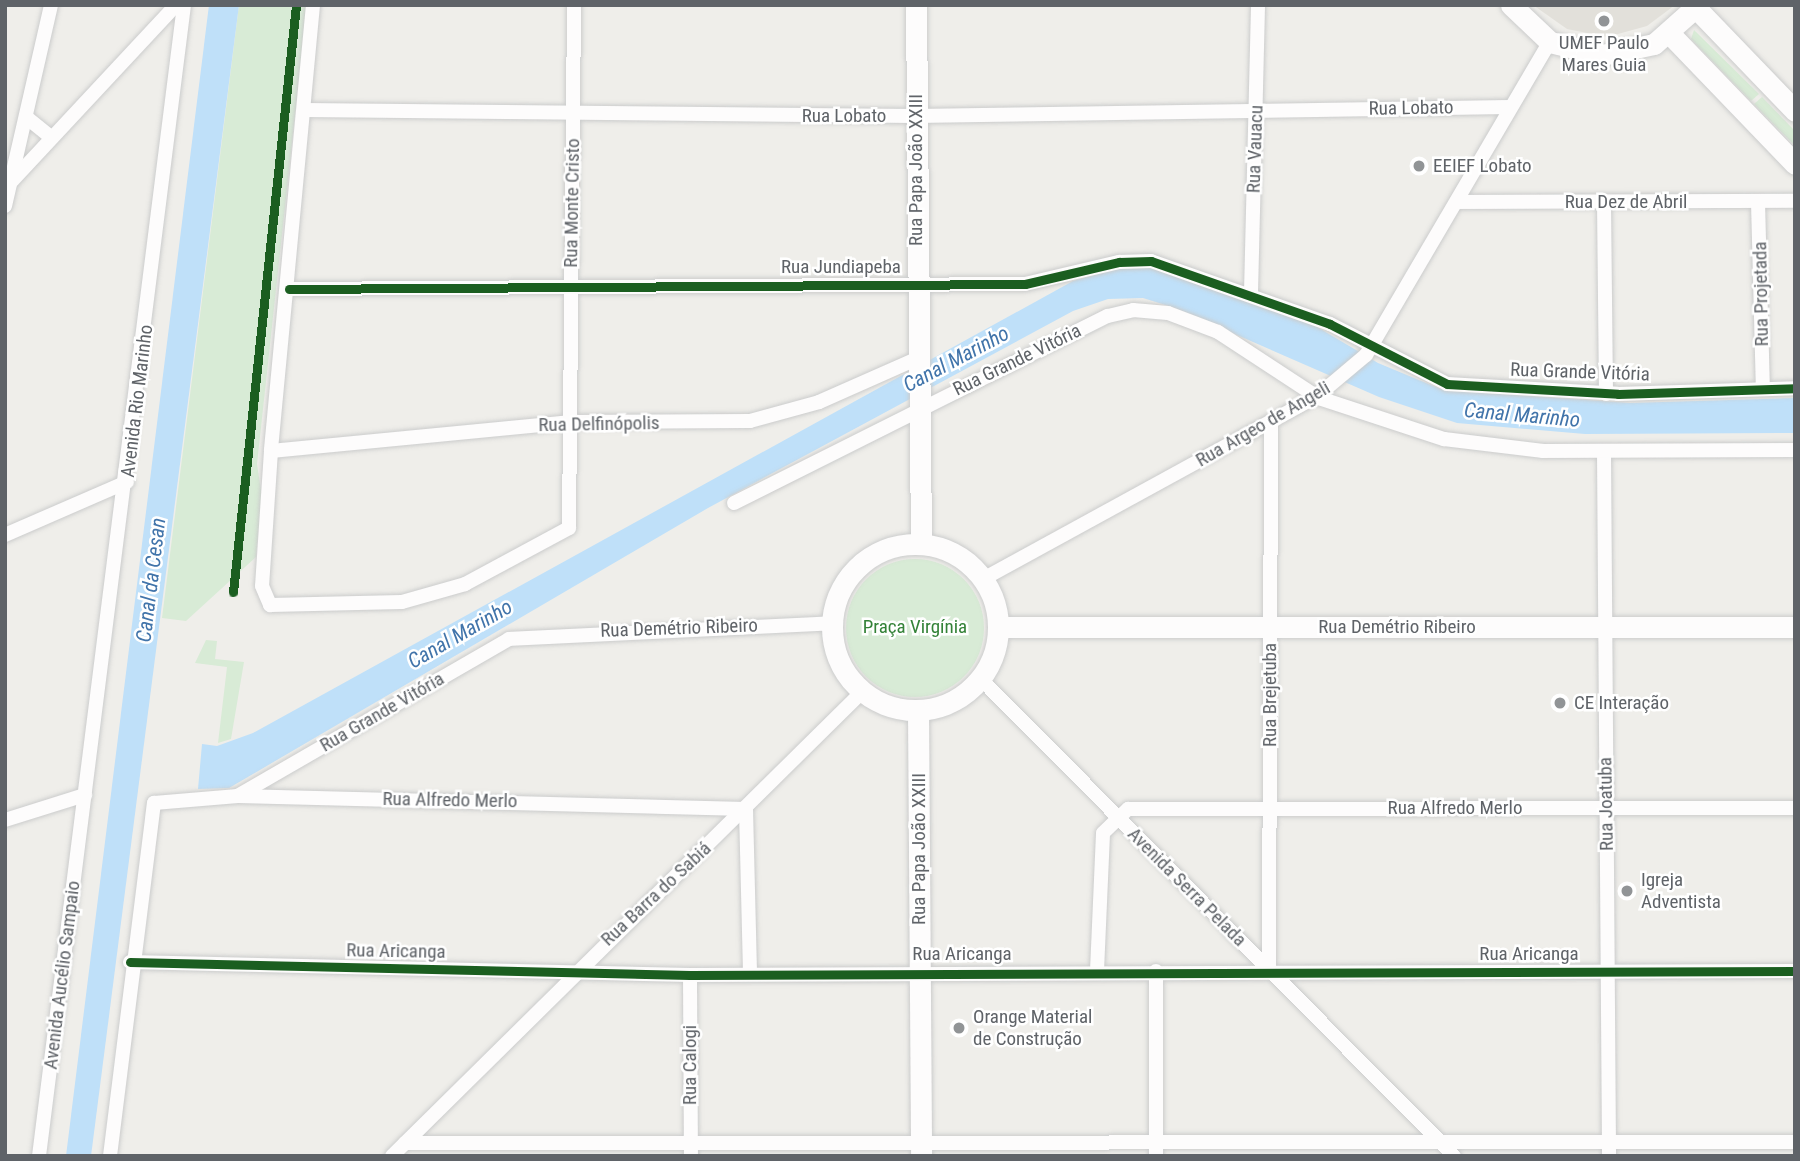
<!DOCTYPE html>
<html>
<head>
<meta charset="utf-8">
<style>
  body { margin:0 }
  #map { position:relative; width:1800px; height:1161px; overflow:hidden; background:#efeeea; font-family:"Roboto Condensed",sans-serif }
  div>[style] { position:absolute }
  .education>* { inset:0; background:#e2e0da }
  .green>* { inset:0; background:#d8ebd6 }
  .round { border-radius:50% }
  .water>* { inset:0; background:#bfe0f9 }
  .roads { filter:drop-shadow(0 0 2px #cbcccc) drop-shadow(0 0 2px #cbcccc) }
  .street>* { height:14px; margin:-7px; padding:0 7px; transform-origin:7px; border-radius:7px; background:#fdfcfc }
  .secondary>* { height:21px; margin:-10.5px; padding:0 10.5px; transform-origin:10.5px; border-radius:10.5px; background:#fdfcfc }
  .secondary>.ring { margin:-10.5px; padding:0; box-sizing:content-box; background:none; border:21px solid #fdfcfc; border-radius:50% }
  .cycleway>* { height:9px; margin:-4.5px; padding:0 4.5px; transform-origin:4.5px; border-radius:4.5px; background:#1b5e20 }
  .dots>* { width:19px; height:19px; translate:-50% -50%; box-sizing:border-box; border:4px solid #fff; border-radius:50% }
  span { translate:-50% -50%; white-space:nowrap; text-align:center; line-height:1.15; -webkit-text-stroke:5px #fff; paint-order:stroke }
  .poi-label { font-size:19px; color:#5f6368 }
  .left { translate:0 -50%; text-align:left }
  .street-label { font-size:19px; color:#5f6368 }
  .park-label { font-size:19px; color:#348238 }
  .water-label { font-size:21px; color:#4174aa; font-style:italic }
  .frame { position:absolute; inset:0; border:7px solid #5f6368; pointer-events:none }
</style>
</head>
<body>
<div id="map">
  <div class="education">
    <div style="clip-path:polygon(1533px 5px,1675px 5px,1647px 26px,1607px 37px,1567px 29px)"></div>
  </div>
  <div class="green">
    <div style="clip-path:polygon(239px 5px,307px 5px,257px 464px,262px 497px,256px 557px,186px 621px,162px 618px)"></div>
    <div style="clip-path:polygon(1694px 30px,1759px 94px,1751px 101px,1691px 39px)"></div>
    <div style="clip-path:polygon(1762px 97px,1795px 131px,1795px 146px,1754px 104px)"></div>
    <div class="round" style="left:846px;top:559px;width:138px;height:138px"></div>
    <div style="clip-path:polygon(206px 640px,217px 641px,215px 659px,244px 662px,231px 739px,218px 743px,227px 667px,195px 663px)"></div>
  </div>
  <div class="water">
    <div style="clip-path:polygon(209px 5px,239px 5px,91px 1156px,66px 1156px)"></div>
    <div style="clip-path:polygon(1128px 266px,1162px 266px,1302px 318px,1378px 363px,1443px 390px,1630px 403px,1795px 398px,1795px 433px,1585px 434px,1457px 423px,1379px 397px,1175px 308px,1143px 298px,1108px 299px,1073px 311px,708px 508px,229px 788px,198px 789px,202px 744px,217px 746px,253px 733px,1073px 281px)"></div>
  </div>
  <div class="roads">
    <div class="street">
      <div style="left:313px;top:5px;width:448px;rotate:95.4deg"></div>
      <div style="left:271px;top:451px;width:135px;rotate:93.8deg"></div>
      <div style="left:262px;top:586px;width:21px;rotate:67deg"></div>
      <div style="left:270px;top:605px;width:132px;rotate:-1.3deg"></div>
      <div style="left:402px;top:602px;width:66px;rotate:-15.9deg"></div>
      <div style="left:465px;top:584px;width:118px;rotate:-28.3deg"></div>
      <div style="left:569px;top:528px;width:523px;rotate:-89.45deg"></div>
      <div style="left:304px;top:110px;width:611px;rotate:0.56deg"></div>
      <div style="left:915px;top:116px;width:594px;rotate:-0.87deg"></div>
      <div style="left:26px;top:117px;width:33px;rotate:39deg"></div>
      <div style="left:11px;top:182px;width:242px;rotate:-47deg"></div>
      <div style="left:1458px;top:202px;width:337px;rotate:-0.2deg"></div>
      <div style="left:1604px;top:202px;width:192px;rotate:89.4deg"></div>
      <div style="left:1758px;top:202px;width:185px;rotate:88.5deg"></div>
      <div style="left:5px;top:206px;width:206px;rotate:-77.1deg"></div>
      <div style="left:289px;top:289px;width:736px;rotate:-0.39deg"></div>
      <div style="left:1025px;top:284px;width:97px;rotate:-13.2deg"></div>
      <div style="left:1119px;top:262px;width:32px;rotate:-2deg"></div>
      <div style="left:1151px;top:261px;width:190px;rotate:19.4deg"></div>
      <div style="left:1330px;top:324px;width:131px;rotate:27.1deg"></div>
      <div style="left:1447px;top:384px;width:171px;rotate:3.3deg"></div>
      <div style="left:1618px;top:394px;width:177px;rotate:-1.9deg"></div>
      <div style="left:1251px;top:293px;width:288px;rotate:-88.6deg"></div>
      <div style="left:271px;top:451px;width:302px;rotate:-5.5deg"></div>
      <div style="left:572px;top:422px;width:178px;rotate:-0.3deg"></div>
      <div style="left:750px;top:421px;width:72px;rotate:-15.4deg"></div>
      <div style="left:819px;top:402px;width:106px;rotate:-23.9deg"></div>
      <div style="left:1604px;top:451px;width:705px;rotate:89.59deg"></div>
      <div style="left:734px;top:503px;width:418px;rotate:-26.6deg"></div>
      <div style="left:1108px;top:316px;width:26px;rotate:-13deg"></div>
      <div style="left:1133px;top:310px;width:35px;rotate:5deg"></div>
      <div style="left:1168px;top:313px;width:53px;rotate:20.8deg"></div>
      <div style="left:1218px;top:332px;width:121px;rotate:33.2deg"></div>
      <div style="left:1319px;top:398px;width:132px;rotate:18.2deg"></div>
      <div style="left:1444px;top:439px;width:100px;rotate:6.9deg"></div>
      <div style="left:1543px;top:451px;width:252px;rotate:-0.2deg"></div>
      <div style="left:5px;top:535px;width:133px;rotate:-23.5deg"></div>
      <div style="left:983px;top:579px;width:379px;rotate:-28.7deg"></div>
      <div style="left:1316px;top:397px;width:65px;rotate:-40deg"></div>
      <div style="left:1366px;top:355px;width:363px;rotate:-59.6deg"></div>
      <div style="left:980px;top:678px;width:673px;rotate:45.24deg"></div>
      <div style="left:239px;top:795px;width:312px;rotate:-30deg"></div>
      <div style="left:509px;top:639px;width:322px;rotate:-2.8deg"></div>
      <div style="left:5px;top:820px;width:84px;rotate:-17.4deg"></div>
      <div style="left:130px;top:962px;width:560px;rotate:1.33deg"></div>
      <div style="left:690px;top:975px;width:1105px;rotate:-0.21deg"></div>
      <div style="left:1269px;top:969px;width:548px;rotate:-89.79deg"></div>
      <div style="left:1097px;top:971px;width:138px;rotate:-87.5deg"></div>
      <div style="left:1103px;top:833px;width:35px;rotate:-44deg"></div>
      <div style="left:1128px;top:809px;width:667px;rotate:-0.09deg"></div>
      <div style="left:1156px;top:971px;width:185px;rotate:90deg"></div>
      <div style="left:690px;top:975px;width:181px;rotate:89.7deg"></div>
      <div style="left:405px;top:1143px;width:1390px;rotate:-0.04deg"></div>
      <div style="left:39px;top:1156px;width:1160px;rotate:-82.82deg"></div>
      <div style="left:110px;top:1156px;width:356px;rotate:-82.9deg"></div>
      <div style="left:154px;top:803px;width:84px;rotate:-4.8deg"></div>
      <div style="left:238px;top:796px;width:508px;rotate:1.47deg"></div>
      <div style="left:746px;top:809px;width:165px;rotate:88.6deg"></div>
      <div style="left:392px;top:1156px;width:660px;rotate:-44.63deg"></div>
    </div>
    <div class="secondary">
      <div style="left:916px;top:5px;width:539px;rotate:89.47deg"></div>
      <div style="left:1511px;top:5px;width:54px;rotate:43.5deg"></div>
      <div style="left:1550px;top:42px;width:54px;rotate:14deg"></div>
      <div style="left:1602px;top:55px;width:53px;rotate:-11.9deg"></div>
      <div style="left:1654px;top:44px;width:59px;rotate:-41.6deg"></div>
      <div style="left:1696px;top:8px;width:143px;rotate:46.1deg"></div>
      <div style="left:1670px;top:34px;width:180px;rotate:46.1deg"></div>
      <div class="ring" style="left:832px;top:544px;width:145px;height:145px"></div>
      <div style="left:998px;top:627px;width:797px"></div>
      <div style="left:918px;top:711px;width:445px;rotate:89.6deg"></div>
    </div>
  </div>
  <div class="cycleway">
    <div style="left:289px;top:289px;width:736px;rotate:-0.39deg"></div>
    <div style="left:1025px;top:284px;width:97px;rotate:-13.2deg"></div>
    <div style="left:1119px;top:262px;width:32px;rotate:-2deg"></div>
    <div style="left:1151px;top:261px;width:190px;rotate:19.4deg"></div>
    <div style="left:1330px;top:324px;width:131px;rotate:27.1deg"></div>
    <div style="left:1447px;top:384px;width:171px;rotate:3.3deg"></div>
    <div style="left:1618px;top:394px;width:177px;rotate:-1.9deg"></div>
    <div style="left:233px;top:592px;width:590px;rotate:-83.87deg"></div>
    <div style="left:130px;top:962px;width:560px;rotate:1.33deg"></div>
    <div style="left:690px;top:975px;width:1105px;rotate:-0.21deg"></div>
  </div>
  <div class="dots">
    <div style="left:1604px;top:21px;background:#919496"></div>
    <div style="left:1419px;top:166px;background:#919496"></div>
    <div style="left:1560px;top:703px;background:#919496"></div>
    <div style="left:1627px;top:891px;background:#919496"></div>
    <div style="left:959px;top:1028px;background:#919496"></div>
  </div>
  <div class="poi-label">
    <span style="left:1604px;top:54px">UMEF Paulo<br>Mares Guia</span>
    <span class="left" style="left:1433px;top:166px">EEIEF Lobato</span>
    <span class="left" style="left:1574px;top:703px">CE Interação</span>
    <span class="left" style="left:1641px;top:891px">Igreja<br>Adventista</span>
    <span class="left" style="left:973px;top:1028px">Orange Material<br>de Construção</span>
  </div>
  <div class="street-label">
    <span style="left:1411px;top:108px;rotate:-1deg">Rua Lobato</span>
    <span style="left:844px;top:116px">Rua Lobato</span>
    <span style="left:1255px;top:149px;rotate:-88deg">Rua Vauacu</span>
    <span style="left:916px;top:170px;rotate:-90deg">Rua Papa João XXIII</span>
    <span style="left:1626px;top:202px">Rua Dez de Abril</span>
    <span style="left:572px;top:203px;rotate:-89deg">Rua Monte Cristo</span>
    <span style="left:841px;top:267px">Rua Jundiapeba</span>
    <span style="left:1761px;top:294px;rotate:-91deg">Rua Projetada</span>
    <span style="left:1017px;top:360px;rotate:-26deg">Rua Grande Vitória</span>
    <span style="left:1580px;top:372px;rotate:2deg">Rua Grande Vitória</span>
    <span style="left:137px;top:401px;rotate:-83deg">Avenida Rio Marinho</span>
    <span style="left:599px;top:424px;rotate:-1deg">Rua Delfinópolis</span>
    <span style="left:1263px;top:424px;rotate:-30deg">Rua Argeo de Angeli</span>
    <span style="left:1397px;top:627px">Rua Demétrio Ribeiro</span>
    <span style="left:679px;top:628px;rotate:-2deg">Rua Demétrio Ribeiro</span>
    <span style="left:1270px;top:695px;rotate:-90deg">Rua Brejetuba</span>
    <span style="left:382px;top:712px;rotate:-30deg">Rua Grande Vitória</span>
    <span style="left:450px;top:800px;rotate:1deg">Rua Alfredo Merlo</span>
    <span style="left:1606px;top:804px;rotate:-91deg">Rua Joatuba</span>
    <span style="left:1455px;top:808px">Rua Alfredo Merlo</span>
    <span style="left:919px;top:849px;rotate:-90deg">Rua Papa João XXIII</span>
    <span style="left:1187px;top:887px;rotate:45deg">Avenida Serra Pelada</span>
    <span style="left:656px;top:894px;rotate:-43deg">Rua Barra do Sabiá</span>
    <span style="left:396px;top:951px;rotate:1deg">Rua Aricanga</span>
    <span style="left:962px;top:954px">Rua Aricanga</span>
    <span style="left:1529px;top:954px">Rua Aricanga</span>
    <span style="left:62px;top:975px;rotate:-83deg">Avenida Aucélio Sampaio</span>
    <span style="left:690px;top:1065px;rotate:-90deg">Rua Calogi</span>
  </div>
  <div class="park-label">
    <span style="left:915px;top:627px">Praça Virgínia</span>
  </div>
  <div class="water-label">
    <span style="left:956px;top:359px;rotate:-28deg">Canal Marinho</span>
    <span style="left:1522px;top:415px;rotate:5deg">Canal Marinho</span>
    <span style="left:151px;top:580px;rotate:-83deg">Canal da Cesan</span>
    <span style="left:460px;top:634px;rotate:-30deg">Canal Marinho</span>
  </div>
  <div class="frame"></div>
</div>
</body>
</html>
